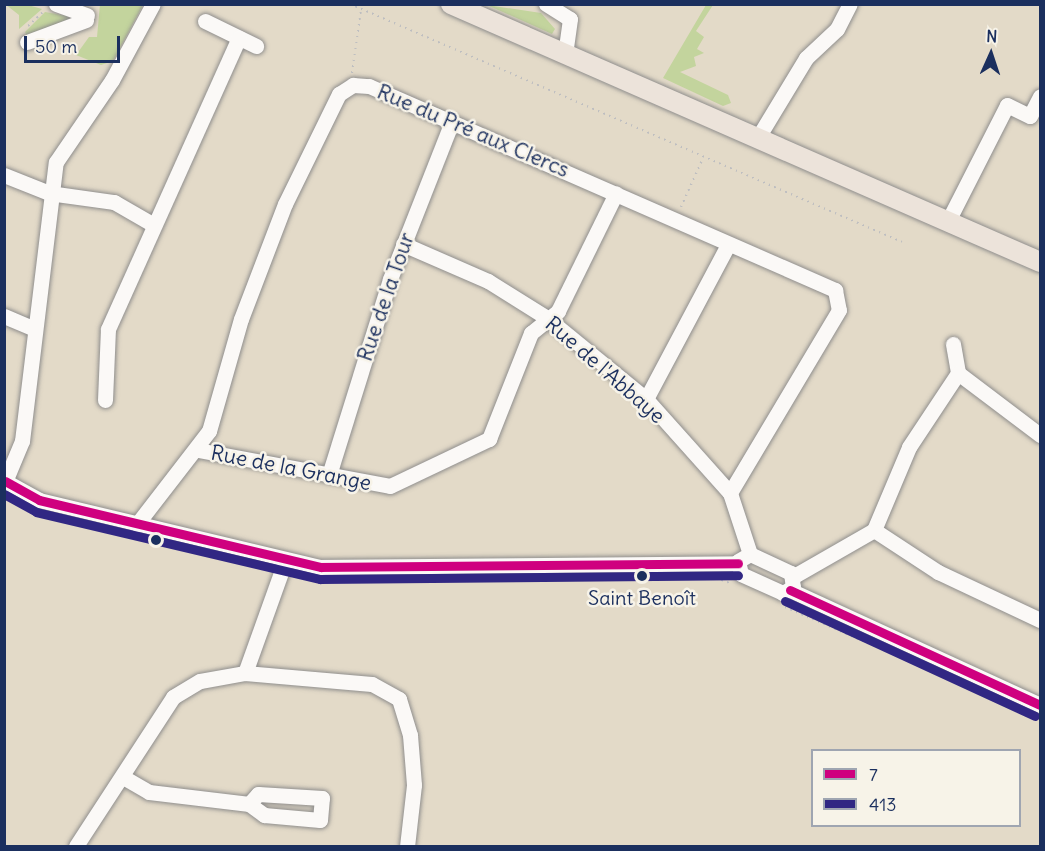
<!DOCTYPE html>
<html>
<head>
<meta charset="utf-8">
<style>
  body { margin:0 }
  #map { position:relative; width:1045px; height:851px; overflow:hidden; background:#e3dac8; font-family:Delius,sans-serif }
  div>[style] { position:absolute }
  .green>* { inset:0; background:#c3d49d }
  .path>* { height:2px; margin-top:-1px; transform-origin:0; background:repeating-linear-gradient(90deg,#bebec0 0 1.5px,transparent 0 6px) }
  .roads { filter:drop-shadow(0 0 2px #8f8e8d) drop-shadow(0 0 2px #8f8e8d) }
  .minor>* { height:15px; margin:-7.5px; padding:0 7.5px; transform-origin:7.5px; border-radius:7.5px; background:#fbf9f7 }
  .major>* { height:20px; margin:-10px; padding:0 10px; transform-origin:10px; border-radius:10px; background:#ece3da }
  .bus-1>* { height:9px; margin:-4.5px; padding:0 4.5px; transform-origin:4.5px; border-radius:4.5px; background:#cf007f }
  .bus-2>* { height:9px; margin:-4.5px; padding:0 4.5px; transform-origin:4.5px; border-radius:4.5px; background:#312783 }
  .dots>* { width:16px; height:16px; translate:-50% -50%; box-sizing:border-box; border:3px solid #f7f3e8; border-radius:50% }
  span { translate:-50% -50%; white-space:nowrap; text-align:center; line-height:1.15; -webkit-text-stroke:5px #f7f3e8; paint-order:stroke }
  .bus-label { font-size:20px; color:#1b2f5e }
  .street-label { font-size:21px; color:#1b2f5e }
  .frame { position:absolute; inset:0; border:6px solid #1b2f5e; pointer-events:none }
  .legend { position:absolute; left:811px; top:749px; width:210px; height:78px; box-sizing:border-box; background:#f7f3e8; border:2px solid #9fa5b1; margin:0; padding:8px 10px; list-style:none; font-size:18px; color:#1b2f5e }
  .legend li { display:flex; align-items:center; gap:12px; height:30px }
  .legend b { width:30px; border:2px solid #9fa5b1 }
  .north { position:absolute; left:961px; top:24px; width:60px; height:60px; -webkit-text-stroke:4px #f7f3e8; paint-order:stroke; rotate:3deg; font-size:16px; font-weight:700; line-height:24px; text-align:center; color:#1b2f5e }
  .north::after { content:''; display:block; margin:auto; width:21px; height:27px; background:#1b2f5e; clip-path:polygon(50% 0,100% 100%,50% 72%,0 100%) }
  .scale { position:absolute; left:24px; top:36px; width:96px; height:27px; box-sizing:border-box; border:3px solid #1b2f5e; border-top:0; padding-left:8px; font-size:18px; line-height:21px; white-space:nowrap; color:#1b2f5e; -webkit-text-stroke:4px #f7f3e8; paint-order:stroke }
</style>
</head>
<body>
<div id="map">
  <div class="green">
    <div style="clip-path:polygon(5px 4px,28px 5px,42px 9px,19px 29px,19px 15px)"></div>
    <div style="clip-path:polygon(100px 4px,143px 5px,113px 61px,101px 65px,76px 55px,89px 37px,97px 37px)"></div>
    <div style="clip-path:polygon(487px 5px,541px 13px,555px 29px,552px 34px)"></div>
    <div style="clip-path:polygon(706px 5px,713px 5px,696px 31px,704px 37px,697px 49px,704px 53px,694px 57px,696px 66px,680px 72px,728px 95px,731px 103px,723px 106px,663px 78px)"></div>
    <div style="clip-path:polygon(45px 12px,74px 17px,27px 36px,25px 32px)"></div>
  </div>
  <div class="path">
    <div style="left:350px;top:4px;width:601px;rotate:23.32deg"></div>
    <div style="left:28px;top:26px;width:23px;rotate:-43deg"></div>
    <div style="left:352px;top:73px;width:64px;rotate:-81.9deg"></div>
    <div style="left:681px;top:207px;width:54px;rotate:-65.8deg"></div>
    <div style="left:716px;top:578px;width:15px;rotate:20deg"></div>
    <div style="left:785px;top:607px;width:120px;rotate:23.6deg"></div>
  </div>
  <div class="roads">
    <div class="minor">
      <div style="left:56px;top:4px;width:33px;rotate:20deg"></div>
      <div style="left:546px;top:4px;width:28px;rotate:32deg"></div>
      <div style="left:570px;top:19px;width:36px;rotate:98deg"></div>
      <div style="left:205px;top:21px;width:57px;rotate:26.1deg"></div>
      <div style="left:27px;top:42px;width:63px;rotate:-20.4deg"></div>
      <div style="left:757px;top:139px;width:95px;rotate:-58.8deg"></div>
      <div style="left:806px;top:58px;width:42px;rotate:-43.1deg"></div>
      <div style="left:837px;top:29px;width:28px;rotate:-63deg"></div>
      <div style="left:4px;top:175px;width:48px;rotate:21.8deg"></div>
      <div style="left:49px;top:193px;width:66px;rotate:7.9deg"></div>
      <div style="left:114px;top:202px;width:46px;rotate:29.9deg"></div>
      <div style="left:948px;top:221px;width:130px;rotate:-63deg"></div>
      <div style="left:1007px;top:105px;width:25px;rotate:26deg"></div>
      <div style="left:1030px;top:116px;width:22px;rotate:-63deg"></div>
      <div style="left:403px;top:244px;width:93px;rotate:23.5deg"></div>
      <div style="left:488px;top:281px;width:70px;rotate:32.1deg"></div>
      <div style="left:547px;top:318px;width:128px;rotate:39.3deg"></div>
      <div style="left:646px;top:399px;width:126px;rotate:48.2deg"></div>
      <div style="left:730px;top:493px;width:64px;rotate:71.8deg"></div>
      <div style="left:4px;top:316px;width:33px;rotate:23deg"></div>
      <div style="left:953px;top:344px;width:29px;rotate:80deg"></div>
      <div style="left:646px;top:399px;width:174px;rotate:-62deg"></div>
      <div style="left:105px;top:400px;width:71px;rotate:-87.6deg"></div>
      <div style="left:108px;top:329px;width:319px;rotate:-65.8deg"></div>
      <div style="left:198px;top:450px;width:195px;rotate:10.6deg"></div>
      <div style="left:390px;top:486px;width:110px;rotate:-25.4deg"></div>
      <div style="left:489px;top:439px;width:114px;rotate:-68.4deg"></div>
      <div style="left:531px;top:333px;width:35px;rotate:-39deg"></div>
      <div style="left:558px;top:311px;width:131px;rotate:-63.8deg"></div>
      <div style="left:329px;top:475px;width:205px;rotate:-72.7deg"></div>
      <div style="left:390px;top:279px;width:169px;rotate:-68.5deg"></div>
      <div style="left:5px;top:481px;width:39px;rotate:29deg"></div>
      <div style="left:39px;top:500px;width:290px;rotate:13.4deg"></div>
      <div style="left:321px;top:567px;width:417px;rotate:-0.5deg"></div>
      <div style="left:4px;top:484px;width:47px;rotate:-67.3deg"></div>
      <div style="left:22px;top:441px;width:281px;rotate:-83.1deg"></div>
      <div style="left:56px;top:162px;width:99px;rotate:-55.7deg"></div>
      <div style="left:112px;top:80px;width:86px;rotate:-61.7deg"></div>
      <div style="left:137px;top:524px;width:118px;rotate:-52.3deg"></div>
      <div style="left:209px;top:431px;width:116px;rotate:-74.1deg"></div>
      <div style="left:241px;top:319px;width:123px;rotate:-69.1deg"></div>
      <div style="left:285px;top:204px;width:123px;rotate:-63.9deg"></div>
      <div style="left:339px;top:94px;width:17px;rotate:-33deg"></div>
      <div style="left:353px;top:85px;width:16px;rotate:4deg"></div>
      <div style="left:369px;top:86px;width:509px;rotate:23.64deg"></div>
      <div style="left:835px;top:290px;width:20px;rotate:79deg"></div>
      <div style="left:839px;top:310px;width:213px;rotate:120.8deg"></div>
      <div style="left:874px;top:530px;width:77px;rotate:33.3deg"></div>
      <div style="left:938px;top:572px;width:113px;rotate:25.2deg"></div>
      <div style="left:750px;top:554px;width:45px;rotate:24.9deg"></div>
      <div style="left:791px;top:573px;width:14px;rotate:82deg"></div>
      <div style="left:793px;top:587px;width:12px;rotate:149deg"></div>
      <div style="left:783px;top:593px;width:46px;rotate:-155.7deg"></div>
      <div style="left:741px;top:574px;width:13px;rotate:-103deg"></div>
      <div style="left:738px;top:561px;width:14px;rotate:-30deg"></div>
      <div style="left:794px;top:576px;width:92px;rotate:-29.9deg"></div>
      <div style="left:874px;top:530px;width:90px;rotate:-67.1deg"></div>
      <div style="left:909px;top:447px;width:89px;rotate:-56.5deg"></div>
      <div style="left:958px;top:373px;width:103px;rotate:37.1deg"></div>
      <div style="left:790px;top:590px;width:275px;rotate:24.7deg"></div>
      <div style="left:245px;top:673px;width:119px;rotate:-70.3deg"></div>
      <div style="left:123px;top:777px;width:30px;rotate:30deg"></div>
      <div style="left:149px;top:792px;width:101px;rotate:6.8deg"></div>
      <div style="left:249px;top:804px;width:19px;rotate:36deg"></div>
      <div style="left:264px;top:815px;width:56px;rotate:5.1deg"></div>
      <div style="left:320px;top:820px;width:22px;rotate:-85deg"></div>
      <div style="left:322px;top:798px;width:64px;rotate:-176.4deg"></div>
      <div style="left:258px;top:794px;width:13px;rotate:132deg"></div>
      <div style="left:76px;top:846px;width:178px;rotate:-56.9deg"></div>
      <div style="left:173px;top:697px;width:31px;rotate:-31deg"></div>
      <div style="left:200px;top:681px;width:46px;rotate:-10.1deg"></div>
      <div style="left:245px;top:673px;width:127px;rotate:5deg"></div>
      <div style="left:372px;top:684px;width:31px;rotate:29deg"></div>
      <div style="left:399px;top:699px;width:38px;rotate:73deg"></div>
      <div style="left:410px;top:735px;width:50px;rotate:85.4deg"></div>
      <div style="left:414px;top:785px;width:61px;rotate:96.5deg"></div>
    </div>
    <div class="major">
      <div style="left:451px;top:4px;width:643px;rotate:23.65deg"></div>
    </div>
  </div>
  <div class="bus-1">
    <div style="left:5px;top:481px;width:39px;rotate:29deg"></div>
    <div style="left:39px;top:500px;width:290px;rotate:13.4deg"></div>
    <div style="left:321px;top:567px;width:417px;rotate:-0.5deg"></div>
    <div style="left:790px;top:590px;width:275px;rotate:24.7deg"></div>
  </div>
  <div class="bus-2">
    <div style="left:4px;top:494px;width:37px;rotate:29deg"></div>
    <div style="left:36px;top:512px;width:292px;rotate:13.3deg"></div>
    <div style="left:320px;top:579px;width:418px;rotate:-0.5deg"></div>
    <div style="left:785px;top:601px;width:275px;rotate:24.7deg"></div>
  </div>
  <div class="dots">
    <div style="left:156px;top:540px;background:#1b2f5e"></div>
    <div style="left:642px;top:576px;background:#1b2f5e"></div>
  </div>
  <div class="bus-label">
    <span style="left:642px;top:597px">Saint Benoît</span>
  </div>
  <div class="street-label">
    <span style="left:473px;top:131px;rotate:23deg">Rue du Pré aux Clercs</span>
    <span style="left:386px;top:297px;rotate:-71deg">Rue de la Tour</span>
    <span style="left:605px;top:370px;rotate:41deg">Rue de l'Abbaye</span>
    <span style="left:291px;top:468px;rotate:11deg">Rue de la Grange</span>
  </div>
  <div class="frame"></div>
  <ul class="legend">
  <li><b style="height:8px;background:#cf007f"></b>7</li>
  <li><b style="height:8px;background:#312783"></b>413</li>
  </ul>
  <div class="north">N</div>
  <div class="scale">50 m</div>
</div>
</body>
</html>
